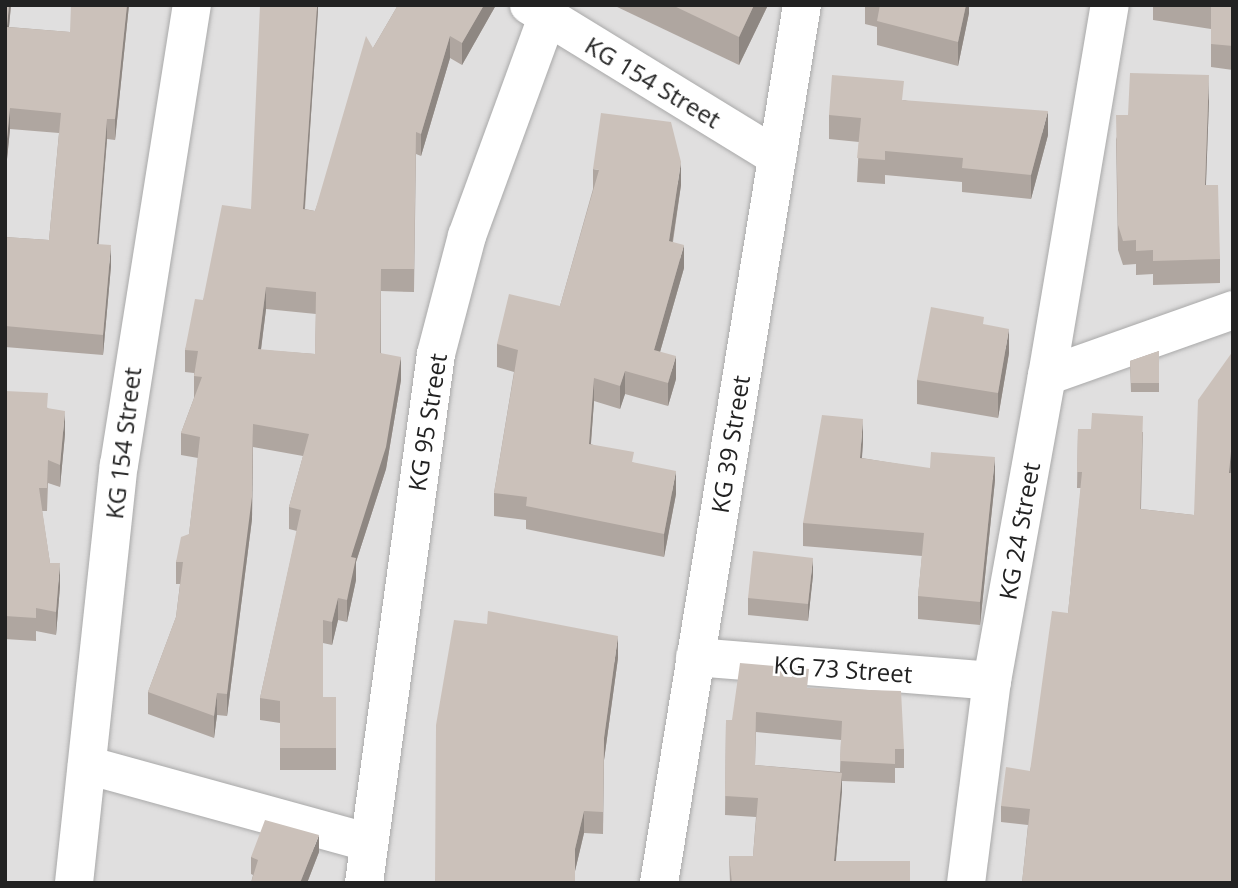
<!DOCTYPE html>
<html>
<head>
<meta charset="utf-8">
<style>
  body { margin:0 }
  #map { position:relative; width:1238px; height:888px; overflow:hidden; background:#f3efe8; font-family:"Open Sans",sans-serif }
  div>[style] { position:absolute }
  .residential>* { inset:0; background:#e0dfdf }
  .roads { filter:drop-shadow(0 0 2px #a9a9a9) drop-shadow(0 0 2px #a9a9a9) }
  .minor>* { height:38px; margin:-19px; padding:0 19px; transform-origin:19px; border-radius:19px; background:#fff }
  .wall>* { inset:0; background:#afa6a0 }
  .shaded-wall>* { inset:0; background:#8e8782 }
  .building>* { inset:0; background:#cbc1ba }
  span { translate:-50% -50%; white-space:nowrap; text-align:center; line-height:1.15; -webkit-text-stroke:5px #fff; paint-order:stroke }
  .street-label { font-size:24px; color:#222 }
  .frame { position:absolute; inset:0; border:7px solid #222; pointer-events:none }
</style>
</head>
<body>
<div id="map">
  <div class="residential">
    <div style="clip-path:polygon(5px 5px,1233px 5px,1233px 883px,5px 883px)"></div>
  </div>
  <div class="roads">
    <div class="minor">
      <div style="left:529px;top:5px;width:291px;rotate:31.5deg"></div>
      <div style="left:1047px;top:376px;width:376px;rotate:-80.4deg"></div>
      <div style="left:695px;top:657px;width:298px;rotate:4.6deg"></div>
      <div style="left:87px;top:765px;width:289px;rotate:15.4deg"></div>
      <div style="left:74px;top:883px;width:420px;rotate:-83.9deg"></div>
      <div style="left:119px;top:465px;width:466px;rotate:-81deg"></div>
      <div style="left:364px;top:883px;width:534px;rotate:-82.25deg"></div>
      <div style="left:436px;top:354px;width:122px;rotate:-75.3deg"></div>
      <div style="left:467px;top:236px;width:233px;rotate:-69.9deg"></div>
      <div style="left:659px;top:883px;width:890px;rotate:-80.75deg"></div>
      <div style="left:966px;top:883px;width:204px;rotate:-82.7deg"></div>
      <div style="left:992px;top:681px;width:310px;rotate:-79.8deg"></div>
      <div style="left:1047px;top:376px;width:197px;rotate:-19.5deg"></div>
    </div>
  </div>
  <div class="wall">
    <div style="clip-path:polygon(5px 5px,11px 5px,9px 27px,70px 32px,129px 5px,115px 140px,107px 139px,98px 244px,111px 266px,103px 355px,5px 347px,5px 237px,49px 240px,59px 133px,10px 129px,6px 169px,5px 169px)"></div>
    <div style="clip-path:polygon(evenodd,318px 5px,305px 209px,315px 211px,373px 48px,398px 5px,496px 5px,462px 65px,450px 58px,421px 156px,416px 154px,414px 292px,381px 291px,381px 353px,401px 380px,386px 469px,356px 562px,356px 580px,347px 622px,338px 620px,332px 645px,323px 643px,323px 697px,336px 697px,336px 770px,280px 770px,280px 723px,260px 720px,260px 698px,297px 531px,289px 529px,289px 507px,303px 456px,253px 447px,252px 519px,227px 716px,217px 715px,214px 738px,148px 714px,148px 692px,176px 617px,180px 584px,176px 584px,176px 562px,189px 534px,198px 458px,181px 455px,181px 433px,194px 398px,194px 373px,185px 372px,185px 350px,203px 300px,251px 209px,318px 5px,266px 309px,316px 314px,315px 354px,261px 350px,266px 309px)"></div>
    <div style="clip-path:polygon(613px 5px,768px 5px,739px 65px)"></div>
    <div style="clip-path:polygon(865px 5px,969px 5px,969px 13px,958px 66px,877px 45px,877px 27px,865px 24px)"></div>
    <div style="clip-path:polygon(1153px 5px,1233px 5px,1233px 70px,1211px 67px,1211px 29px,1153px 20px)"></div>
    <div style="clip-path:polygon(904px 100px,1048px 135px,1031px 199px,962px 192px,962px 182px,885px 175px,885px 184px,857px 182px,859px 142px,829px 139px,829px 115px)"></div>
    <div style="clip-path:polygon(1209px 100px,1206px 185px,1220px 259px,1220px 283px,1153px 285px,1153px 274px,1136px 275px,1136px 264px,1123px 265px,1118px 250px,1116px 139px,1128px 115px)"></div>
    <div style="clip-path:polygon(593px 169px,681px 185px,673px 242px,684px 268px,660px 352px,676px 379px,668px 406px,625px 394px,620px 409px,594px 401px,591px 444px,634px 463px,676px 494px,664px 557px,526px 529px,526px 520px,494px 516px,494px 493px,514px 372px,497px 367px,497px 344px,560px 306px,593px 189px)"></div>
    <div style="clip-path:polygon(984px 325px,1009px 353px,998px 418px,917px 404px,917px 380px)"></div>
    <div style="clip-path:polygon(1159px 351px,1159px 392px,1131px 392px,1130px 361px)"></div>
    <div style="clip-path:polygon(1233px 351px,1233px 445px,1231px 473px,1233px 473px,1233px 863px,1232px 883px,1022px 883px,1028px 825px,1001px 822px,1001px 806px,1030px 771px,1068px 613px,1081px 488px,1077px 488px,1078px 429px,1143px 432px,1141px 509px,1194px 515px)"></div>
    <div style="clip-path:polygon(5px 391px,48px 408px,65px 434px,60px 487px,48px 483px,47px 511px,42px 511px,50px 563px,60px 586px,56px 635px,36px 631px,36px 641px,5px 639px)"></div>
    <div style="clip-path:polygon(863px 442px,862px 458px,995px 480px,980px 625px,918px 619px,918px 596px,922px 556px,803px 546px,803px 523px)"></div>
    <div style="clip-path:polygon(813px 575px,808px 621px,748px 615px,748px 598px)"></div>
    <div style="clip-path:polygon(618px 658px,604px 760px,603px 834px,584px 833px,575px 871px,435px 883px)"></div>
    <div style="clip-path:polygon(evenodd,809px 688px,904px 749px,904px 768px,895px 768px,895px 783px,842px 781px,836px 861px,910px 883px,730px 883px,729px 856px,753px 856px,756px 817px,725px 815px,726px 720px,732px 720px,809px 688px,756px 732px,841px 740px,840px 772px,755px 765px,756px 732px)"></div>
    <div style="clip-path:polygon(319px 852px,307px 883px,251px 883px,253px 875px,251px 874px,251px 857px)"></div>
  </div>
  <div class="shaded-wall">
    <div style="clip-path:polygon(9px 5px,11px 5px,7px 47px,7px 27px)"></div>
    <div style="clip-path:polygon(127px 5px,129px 5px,115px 140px,115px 119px)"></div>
    <div style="clip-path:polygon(317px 5px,318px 5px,318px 12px,303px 231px,303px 209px)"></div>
    <div style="clip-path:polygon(484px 5px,496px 5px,462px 65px,462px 43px)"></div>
    <div style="clip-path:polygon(754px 5px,768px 5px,739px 65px,739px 37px)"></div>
    <div style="clip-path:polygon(966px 5px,969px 5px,969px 13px,958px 66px,958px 42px)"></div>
    <div style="clip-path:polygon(450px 36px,450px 58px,421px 156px,421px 134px)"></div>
    <div style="clip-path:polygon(1209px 75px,1209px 100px,1205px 209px,1205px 185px)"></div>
    <div style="clip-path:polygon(10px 108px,10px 129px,6px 169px,6px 149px)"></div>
    <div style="clip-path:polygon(1048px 111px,1048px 135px,1031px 199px,1031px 175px)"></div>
    <div style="clip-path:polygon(107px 119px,107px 139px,97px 264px,97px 244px)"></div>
    <div style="clip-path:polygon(681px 162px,681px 185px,669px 264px,669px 241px)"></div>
    <div style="clip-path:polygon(111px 245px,111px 266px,103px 355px,103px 335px)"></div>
    <div style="clip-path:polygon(684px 245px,684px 268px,654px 373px,654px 350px)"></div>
    <div style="clip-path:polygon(266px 287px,266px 309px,258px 372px,258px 349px)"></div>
    <div style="clip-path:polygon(1009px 329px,1009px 353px,998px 418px,998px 393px)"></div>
    <div style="clip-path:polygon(676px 356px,676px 379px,668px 406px,668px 383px)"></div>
    <div style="clip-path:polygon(401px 357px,401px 380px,386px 469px,356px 562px,356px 580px,347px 622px,347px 600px,351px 557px)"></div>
    <div style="clip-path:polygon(625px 371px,625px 394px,620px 409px,620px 386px)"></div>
    <div style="clip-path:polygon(594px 378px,594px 401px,589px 467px,589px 444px)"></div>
    <div style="clip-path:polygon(65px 411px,65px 434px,60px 487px,60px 465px)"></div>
    <div style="clip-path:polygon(863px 419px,863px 442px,860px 481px,860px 458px)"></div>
    <div style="clip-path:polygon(253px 424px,252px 519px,227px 716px,227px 694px)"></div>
    <div style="clip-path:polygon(1233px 429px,1233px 445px,1229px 489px,1229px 473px)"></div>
    <div style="clip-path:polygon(995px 457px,995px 480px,980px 625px,980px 602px)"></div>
    <div style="clip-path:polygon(676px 471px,676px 494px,664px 557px,664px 534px)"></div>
    <div style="clip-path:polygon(813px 558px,813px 575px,808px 621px,808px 604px)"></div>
    <div style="clip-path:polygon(60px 563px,60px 586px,56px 635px,56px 612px)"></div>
    <div style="clip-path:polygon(338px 598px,338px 620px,332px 645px,332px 622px)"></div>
    <div style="clip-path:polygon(618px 636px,618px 658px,604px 760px,603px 834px,604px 738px)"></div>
    <div style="clip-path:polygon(217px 693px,217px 715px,214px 738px,214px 716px)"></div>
    <div style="clip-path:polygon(842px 773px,842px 792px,834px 880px,834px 861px)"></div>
    <div style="clip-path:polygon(584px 811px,584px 833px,575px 871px,575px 849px)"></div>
    <div style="clip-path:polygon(319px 835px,319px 852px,307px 883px,300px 883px)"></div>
  </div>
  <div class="building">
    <div style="clip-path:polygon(5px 5px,9px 5px,7px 27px,70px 32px,71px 5px,127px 5px,115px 119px,107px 119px,97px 244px,111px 245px,103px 335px,5px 326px,5px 237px,49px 240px,61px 113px,10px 108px,6px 149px,5px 149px)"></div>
    <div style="clip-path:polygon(evenodd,260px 5px,317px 5px,303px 209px,315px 211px,366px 36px,373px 48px,398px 5px,484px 5px,462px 43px,450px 36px,421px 134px,416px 132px,414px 269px,381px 269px,380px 353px,401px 357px,386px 447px,351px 557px,356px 558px,347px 600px,338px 598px,332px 622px,323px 620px,323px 697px,336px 697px,336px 748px,280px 748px,280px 701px,260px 698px,301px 510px,289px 507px,309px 434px,253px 424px,252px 497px,227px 694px,217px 693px,214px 716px,148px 692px,176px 617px,183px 562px,176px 562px,181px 537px,189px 534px,200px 437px,181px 433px,202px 377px,194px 376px,198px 351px,185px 350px,195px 299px,203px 300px,222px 205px,251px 209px,260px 5px,266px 287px,316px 292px,315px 354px,258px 349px,266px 287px)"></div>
    <div style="clip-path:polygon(672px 5px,754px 5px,739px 37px)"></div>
    <div style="clip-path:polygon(880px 5px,966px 5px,958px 42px,877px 21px)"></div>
    <div style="clip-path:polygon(1207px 5px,1233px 5px,1233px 46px,1211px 44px,1211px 6px)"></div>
    <div style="clip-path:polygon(1130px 73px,1209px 75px,1205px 185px,1218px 185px,1220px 259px,1153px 261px,1153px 250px,1136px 251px,1136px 240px,1123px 241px,1118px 225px,1116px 115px,1128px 115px)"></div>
    <div style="clip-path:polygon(832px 75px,904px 81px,902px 100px,1048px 111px,1031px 175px,962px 168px,963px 158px,885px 151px,885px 160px,857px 158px,861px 118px,829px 115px)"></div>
    <div style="clip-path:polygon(601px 113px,671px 122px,681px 162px,669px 241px,684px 245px,654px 350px,676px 356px,668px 383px,625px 371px,620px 386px,594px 378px,589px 444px,634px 452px,632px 462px,676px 471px,664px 534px,526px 506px,527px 497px,494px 493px,518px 350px,497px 344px,509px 294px,560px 306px,599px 170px,593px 169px)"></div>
    <div style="clip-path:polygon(931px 307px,984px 317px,983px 324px,1009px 329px,998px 393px,917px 380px)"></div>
    <div style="clip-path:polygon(1159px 351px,1159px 383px,1131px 383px,1130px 361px)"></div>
    <div style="clip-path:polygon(1233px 351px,1233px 429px,1229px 473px,1233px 473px,1233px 847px,1231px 883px,1022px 883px,1030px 809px,1001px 806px,1006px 767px,1030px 771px,1052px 611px,1068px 613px,1082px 472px,1077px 472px,1078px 429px,1091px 429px,1092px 413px,1143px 416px,1140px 509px,1194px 515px,1198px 400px)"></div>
    <div style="clip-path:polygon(5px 391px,48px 393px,47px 408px,65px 411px,60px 465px,48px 460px,47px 488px,39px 488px,50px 563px,60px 563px,56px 612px,36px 608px,36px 618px,5px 616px)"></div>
    <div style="clip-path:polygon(822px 415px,863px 419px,860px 458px,930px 468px,931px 452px,995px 457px,980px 602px,918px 596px,924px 533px,803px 523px)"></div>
    <div style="clip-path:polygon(753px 551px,813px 558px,808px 604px,748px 598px)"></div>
    <div style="clip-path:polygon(488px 611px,618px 636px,604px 738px,603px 812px,584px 811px,575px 849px,575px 883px,435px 883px,436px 725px,454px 620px,487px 624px)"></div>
    <div style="clip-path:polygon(740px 663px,809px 669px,807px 688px,901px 691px,904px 749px,895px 749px,895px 764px,840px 761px,842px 721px,756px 712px,755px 765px,842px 773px,834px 861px,910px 861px,910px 883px,732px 883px,729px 856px,753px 856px,758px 798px,725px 796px,726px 720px,732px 720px)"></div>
    <div style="clip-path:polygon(265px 820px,319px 835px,300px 883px,251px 883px,258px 860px,251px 857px)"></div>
  </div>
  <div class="street-label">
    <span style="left:653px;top:82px;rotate:31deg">KG 154 Street</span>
    <span style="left:427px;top:422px;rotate:-81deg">KG 95 Street</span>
    <span style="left:123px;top:443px;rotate:-83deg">KG 154 Street</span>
    <span style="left:730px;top:444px;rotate:-81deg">KG 39 Street</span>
    <span style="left:1019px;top:531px;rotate:-80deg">KG 24 Street</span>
    <span style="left:843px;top:669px;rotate:4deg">KG 73 Street</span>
  </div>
  <div class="frame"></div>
</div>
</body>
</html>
